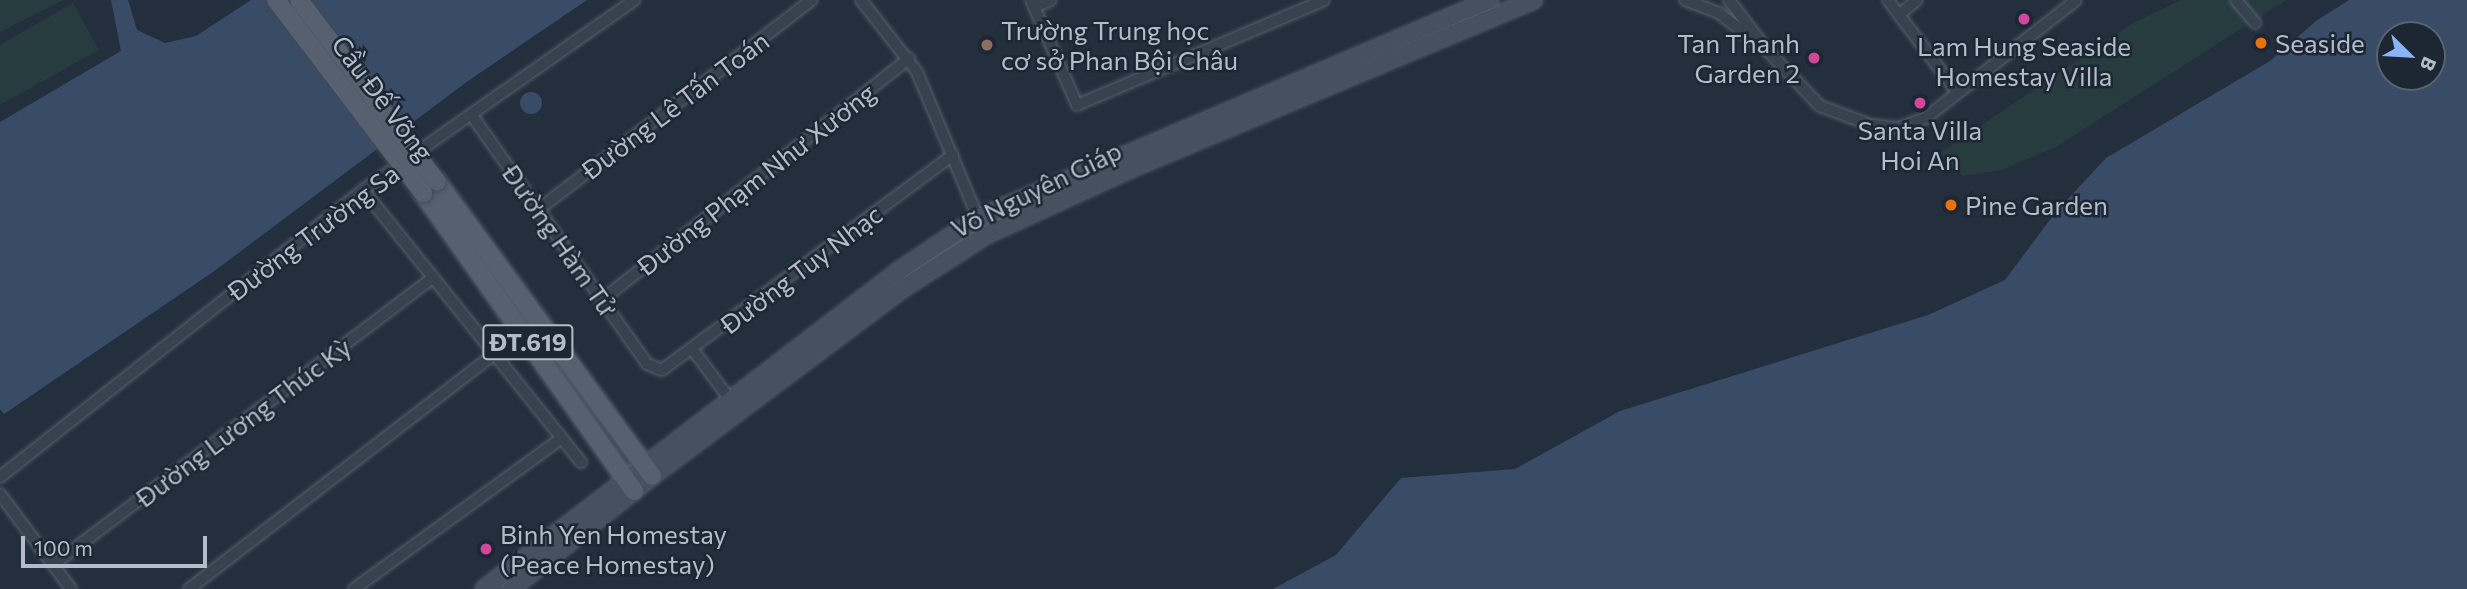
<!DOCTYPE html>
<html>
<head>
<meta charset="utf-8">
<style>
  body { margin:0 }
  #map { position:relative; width:2467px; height:589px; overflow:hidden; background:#242f3e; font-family:Commissioner,sans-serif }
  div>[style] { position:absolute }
  .green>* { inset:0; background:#263c3f }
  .water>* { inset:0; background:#394c67 }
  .round { border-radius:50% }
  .roads { filter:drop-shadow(0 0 2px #565f6c) drop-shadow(0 0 2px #565f6c) }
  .street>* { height:10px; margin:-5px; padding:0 5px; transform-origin:5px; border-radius:5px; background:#38414e }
  .secondary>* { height:16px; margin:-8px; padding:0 8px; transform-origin:8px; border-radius:8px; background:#465061 }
  .primary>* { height:18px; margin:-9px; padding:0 9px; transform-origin:9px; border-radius:9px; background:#56606e }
  .bridges { filter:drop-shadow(0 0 2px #414a57) drop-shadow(0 0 2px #414a57) }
  .primary-bridge>* { height:18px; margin:-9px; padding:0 9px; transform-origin:9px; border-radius:9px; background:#56606e }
  .dots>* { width:19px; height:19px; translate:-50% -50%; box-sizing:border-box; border:4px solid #1d2633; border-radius:50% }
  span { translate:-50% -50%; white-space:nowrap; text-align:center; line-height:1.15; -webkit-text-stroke:5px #1d2633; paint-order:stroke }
  .shield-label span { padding:2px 5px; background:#1d2633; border:2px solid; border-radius:5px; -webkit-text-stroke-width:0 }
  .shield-label { font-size:24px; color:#b4bcc9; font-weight:700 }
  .poi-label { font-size:26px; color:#b4bcc9 }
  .left { translate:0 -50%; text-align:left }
  .right { translate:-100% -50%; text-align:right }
  .street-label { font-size:26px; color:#b4bcc9 }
  .north { position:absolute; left:2376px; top:21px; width:70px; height:70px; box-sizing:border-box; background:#1d2633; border:2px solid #59626f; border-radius:50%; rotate:114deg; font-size:19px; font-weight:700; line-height:28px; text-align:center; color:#b4bcc9 }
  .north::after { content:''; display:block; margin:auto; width:24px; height:32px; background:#8ab4f8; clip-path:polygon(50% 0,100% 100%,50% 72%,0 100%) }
  .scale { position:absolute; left:21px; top:536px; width:186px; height:32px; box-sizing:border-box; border:4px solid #b4bcc9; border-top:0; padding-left:9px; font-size:21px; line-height:24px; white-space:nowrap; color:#b4bcc9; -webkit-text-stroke:5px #1d2633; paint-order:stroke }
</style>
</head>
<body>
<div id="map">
  <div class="green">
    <div style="clip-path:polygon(0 0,63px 0,0 32px)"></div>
    <div style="clip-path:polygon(2181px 0,2286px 0,2056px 147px,2001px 170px,1963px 176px,1940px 153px,2133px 23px)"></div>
    <div style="clip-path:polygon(73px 3px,99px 50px,0 105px,0 45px)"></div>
  </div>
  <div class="water">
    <div style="clip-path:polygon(111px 0,128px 0,137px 30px,165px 43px,196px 36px,251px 0,587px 0,468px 81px,213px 272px,4px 414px,0 409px,0 122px,121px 51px)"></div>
    <div style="clip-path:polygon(evenodd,2349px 0,2467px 0,2467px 589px,1273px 589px,1336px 555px,1401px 478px,1515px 469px,1620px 411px,1928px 315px,2005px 280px,2055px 213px,2106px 158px,2270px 61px,2316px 21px,2349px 0,2390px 35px,2432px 35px,2432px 77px,2390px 77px,2390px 35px)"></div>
    <div class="round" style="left:520px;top:92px;width:22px;height:22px"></div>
  </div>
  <div class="roads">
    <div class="street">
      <div style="left:861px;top:0;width:91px;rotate:52.1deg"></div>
      <div style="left:917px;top:72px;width:158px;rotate:67.3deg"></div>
      <div style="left:1031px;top:0;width:115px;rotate:66.3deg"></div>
      <div style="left:1077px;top:105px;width:268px;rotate:-23deg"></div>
      <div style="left:1685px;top:0;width:36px;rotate:21deg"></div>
      <div style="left:1719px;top:13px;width:47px;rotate:38.1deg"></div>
      <div style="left:1729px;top:0;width:63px;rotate:52.8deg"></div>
      <div style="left:1767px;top:50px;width:77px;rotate:46.6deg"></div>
      <div style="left:1820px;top:106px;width:54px;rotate:20.4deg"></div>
      <div style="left:1871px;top:125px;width:28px;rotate:6deg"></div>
      <div style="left:1899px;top:128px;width:30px;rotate:-21deg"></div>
      <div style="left:1927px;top:117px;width:189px;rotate:-38.1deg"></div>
      <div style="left:1888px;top:0;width:115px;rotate:53.1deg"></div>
      <div style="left:2236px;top:0;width:30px;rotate:50deg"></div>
      <div style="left:1034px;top:7px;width:18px;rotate:-22deg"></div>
      <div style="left:1899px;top:15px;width:23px;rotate:-40deg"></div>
      <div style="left:473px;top:117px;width:302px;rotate:54.8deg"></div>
      <div style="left:647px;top:364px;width:16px;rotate:22deg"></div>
      <div style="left:662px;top:370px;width:362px;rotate:-36.5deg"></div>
      <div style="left:363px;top:190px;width:349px;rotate:51.3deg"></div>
      <div style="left:538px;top:210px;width:345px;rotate:-37.5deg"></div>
      <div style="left:602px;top:300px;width:391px;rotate:-38.2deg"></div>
      <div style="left:693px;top:350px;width:60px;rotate:53.1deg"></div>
      <div style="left:0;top:477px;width:463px;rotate:-38.3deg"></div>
      <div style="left:363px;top:190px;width:331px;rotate:-35deg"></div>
      <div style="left:0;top:494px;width:119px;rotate:53.2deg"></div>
      <div style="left:53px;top:565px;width:476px;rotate:-37.1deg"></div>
      <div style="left:189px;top:589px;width:385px;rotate:-37.6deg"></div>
      <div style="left:354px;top:589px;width:257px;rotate:-36deg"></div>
    </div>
    <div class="secondary">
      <div style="left:484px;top:589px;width:523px;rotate:-37.46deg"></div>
      <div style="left:899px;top:271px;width:95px;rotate:-33.9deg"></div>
      <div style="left:978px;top:218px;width:556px;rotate:-23.06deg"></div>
      <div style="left:511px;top:589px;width:181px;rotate:-38.7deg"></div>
      <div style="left:652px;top:476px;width:316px;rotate:-36.8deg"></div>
      <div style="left:905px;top:287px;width:96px;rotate:-32.7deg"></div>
      <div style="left:986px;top:235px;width:166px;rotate:-24.6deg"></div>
      <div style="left:1137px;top:166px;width:430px;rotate:-22.7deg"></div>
    </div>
    <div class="primary">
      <div style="left:437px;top:182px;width:364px;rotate:53.8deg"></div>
      <div style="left:423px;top:193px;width:365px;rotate:54.7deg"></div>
    </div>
  </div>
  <div class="bridges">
    <div class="primary-bridge">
      <div style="left:276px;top:0;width:243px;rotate:52.7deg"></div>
      <div style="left:299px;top:0;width:228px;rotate:52.8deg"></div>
    </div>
  </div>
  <div class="dots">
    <div style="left:2024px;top:19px;background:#d1479c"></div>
    <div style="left:2261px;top:43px;background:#e8710a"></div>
    <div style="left:987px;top:45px;background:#8d6e63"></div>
    <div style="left:1814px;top:58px;background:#d1479c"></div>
    <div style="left:1920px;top:103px;background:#d1479c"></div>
    <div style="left:1951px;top:205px;background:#e8710a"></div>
    <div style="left:486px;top:549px;background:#d1479c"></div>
  </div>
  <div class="shield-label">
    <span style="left:528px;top:342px">ĐT.619</span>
  </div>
  <div class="poi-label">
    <span class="left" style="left:1001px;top:45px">Trường Trung học<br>cơ sở Phan Bội Châu</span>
    <span class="right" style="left:1800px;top:58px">Tan Thanh<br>Garden 2</span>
    <span class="left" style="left:2275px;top:43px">Seaside</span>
    <span style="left:2024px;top:61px">Lam Hung Seaside<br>Homestay Villa</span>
    <span style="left:1920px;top:145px">Santa Villa<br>Hoi An</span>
    <span class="left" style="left:1965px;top:205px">Pine Garden</span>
    <span class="left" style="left:500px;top:549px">Binh Yen Homestay<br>(Peace Homestay)</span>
  </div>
  <div class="street-label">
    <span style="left:383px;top:98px;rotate:53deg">Cầu Đế Võng</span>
    <span style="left:675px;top:105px;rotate:-37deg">Đường Lê Tấn Toán</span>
    <span style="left:756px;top:179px;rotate:-38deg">Đường Phạm Như Xương</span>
    <span style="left:1036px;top:189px;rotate:-26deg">Võ Nguyên Giáp</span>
    <span style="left:313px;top:232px;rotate:-37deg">Đường Trường Sa</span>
    <span style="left:560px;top:240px;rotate:55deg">Đường Hàm Tử</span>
    <span style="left:801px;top:269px;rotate:-37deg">Đường Tuy Nhạc</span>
    <span style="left:243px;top:422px;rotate:-37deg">Đường Lương Thúc Kỳ</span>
  </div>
  <div class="north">B</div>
  <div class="scale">100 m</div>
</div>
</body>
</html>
